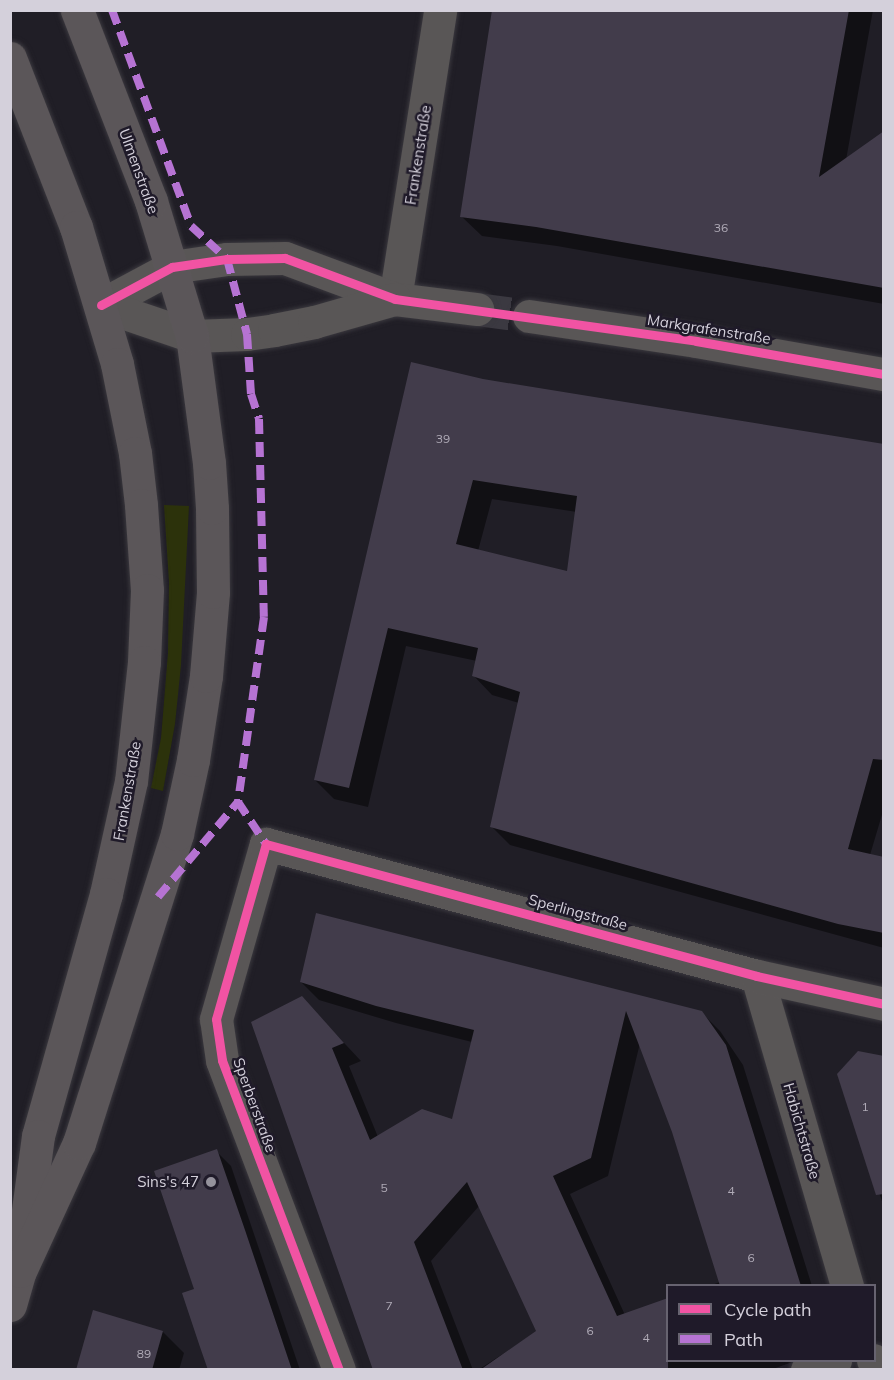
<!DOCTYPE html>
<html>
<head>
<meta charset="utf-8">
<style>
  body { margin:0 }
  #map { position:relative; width:894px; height:1380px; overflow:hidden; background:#201e26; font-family:Mulish,sans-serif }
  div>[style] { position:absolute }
  .green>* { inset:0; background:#2c320b }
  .shadow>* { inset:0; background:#0007 }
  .building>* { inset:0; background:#423c4b }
  .street-tunnel>* { height:33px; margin-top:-16.5px; transform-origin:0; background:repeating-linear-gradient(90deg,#3b3941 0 33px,transparent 0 49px) }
  .roads { filter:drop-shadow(0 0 2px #3a383e) drop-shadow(0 0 2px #3a383e) }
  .street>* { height:33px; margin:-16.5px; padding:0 16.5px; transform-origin:16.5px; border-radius:16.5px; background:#595656 }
  .primary>* { height:33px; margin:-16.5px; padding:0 16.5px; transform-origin:16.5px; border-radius:16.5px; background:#5b5659 }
  .quiet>* { height:8px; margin-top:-4px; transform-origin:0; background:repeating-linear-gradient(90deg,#b673d3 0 15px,transparent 0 23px) }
  .cycleway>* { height:9px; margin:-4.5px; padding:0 4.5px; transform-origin:4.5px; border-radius:4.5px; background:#f153a3 }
  .dots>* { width:16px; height:16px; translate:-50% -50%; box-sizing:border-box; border:3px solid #1f1a29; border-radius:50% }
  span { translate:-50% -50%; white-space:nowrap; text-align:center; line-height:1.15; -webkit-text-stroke:5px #1f1a29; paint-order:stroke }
  .number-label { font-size:12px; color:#b0abb7 }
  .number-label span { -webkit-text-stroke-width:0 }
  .street-label { font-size:15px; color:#d4d0db }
  .poi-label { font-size:15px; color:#d4d0db }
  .right { translate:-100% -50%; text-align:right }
  .frame { position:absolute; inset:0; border:12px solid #d4d0db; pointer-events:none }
  .legend { position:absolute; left:666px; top:1284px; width:210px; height:78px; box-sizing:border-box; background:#1f1a29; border:2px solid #676370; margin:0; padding:8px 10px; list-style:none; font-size:18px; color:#d4d0db }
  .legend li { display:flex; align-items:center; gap:12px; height:30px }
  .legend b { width:30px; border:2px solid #676370 }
</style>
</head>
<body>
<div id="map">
  <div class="green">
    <div style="clip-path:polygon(164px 505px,189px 506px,181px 665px,175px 724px,163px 791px,151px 788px,161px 738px,168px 653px,169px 582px)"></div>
  </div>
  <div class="shadow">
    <div style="clip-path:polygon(493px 10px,873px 10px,846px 160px,884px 132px,884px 304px,557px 246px,482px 236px,461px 216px)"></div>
    <div style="clip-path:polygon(evenodd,483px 380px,884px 447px,884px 808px,870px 855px,884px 858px,884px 948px,510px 845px,491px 826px,519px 703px,492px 695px,473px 675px,477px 661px,406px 646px,368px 807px,334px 799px,315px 780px,483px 380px,492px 499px,577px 512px,568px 573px,478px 551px,492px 499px)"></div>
    <div style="clip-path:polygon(301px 982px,701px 1012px,720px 1031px,743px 1065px,812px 1286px,709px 1286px,720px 1282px,673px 1131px,640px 1043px,608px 1176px,570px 1194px,625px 1315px,668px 1360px,798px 1360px,770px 1370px,478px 1370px,538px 1331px,479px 1206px,431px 1261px,473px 1370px,374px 1370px,302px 998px,361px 1061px,349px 1066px,378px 1137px,453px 1120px,472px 1042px,396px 1023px,319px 1000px)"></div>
    <div style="clip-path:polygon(884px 1058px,884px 1207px,838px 1074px)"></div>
    <div style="clip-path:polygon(216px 1151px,231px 1166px,300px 1370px,210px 1370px,196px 1290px)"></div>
    <div style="clip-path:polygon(94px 1312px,163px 1332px,184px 1353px,179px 1370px,77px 1370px)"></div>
  </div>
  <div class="building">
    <div style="clip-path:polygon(492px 10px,849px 10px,819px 177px,884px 131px,884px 288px,536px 227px,460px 217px)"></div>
    <div style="clip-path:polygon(evenodd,411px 362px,483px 379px,884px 444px,884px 760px,873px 759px,848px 849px,884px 857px,884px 933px,838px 924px,490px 827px,520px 692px,472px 676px,478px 648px,388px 628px,349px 788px,314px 780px,411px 362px,473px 480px,577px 496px,567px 571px,456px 544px,473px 480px)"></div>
    <div style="clip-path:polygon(316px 913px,702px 1011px,726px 1045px,801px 1286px,720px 1286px,672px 1132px,626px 1011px,591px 1158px,553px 1176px,617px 1316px,668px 1298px,668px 1370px,480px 1370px,536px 1331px,467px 1182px,414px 1242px,463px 1370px,373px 1370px,251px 1022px,302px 996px,344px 1043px,332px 1048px,370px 1140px,422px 1109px,452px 1119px,474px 1030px,376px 1006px,300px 982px)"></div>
    <div style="clip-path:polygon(858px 1051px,884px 1056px,884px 1194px,876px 1195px,837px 1074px)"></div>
    <div style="clip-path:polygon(217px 1149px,245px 1230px,292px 1370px,208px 1370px,200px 1347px,182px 1293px,194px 1289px,154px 1171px)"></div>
    <div style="clip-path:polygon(93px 1310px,163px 1331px,152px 1370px,76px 1370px)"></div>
  </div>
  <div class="street-tunnel">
    <div style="left:477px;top:309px;width:52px;rotate:7.7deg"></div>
  </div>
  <div class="roads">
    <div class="street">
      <div style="left:395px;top:299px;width:292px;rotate:-81.1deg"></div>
      <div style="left:101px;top:305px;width:81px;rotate:-28.2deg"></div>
      <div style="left:172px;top:267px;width:56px;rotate:-8.3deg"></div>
      <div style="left:227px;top:259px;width:58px;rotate:-1deg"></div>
      <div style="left:285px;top:258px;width:117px;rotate:20.4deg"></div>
      <div style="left:395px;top:299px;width:83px;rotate:7deg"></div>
      <div style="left:101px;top:305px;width:96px;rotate:18.8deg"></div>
      <div style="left:192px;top:336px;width:55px;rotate:-2.1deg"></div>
      <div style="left:247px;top:334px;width:27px;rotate:-8deg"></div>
      <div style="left:274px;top:330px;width:41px;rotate:-11.3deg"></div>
      <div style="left:314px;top:322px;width:84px;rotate:-15.9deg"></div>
      <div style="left:529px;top:316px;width:169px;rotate:8.5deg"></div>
      <div style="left:696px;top:341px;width:191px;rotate:10deg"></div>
      <div style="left:757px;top:976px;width:323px;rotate:73.8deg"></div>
      <div style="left:873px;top:1360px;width:12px;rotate:59deg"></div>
      <div style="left:339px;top:1370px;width:331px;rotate:-110.7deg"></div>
      <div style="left:222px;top:1060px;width:41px;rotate:-98.3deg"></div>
      <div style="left:216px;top:1019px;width:182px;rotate:-74.1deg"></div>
      <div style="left:266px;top:844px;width:508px;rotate:15.05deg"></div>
      <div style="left:757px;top:976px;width:130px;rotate:12.4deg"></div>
      <div style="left:807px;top:1370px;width:30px;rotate:-20deg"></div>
    </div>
    <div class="primary">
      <div style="left:10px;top:58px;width:181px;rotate:68.7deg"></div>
      <div style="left:76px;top:227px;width:143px;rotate:73.3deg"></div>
      <div style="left:117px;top:364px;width:91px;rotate:78.6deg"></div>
      <div style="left:135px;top:453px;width:52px;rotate:83.4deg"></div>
      <div style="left:141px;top:505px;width:85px;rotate:86deg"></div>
      <div style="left:147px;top:590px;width:72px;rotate:92.4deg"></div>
      <div style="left:144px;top:662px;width:120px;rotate:96.2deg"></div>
      <div style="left:131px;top:781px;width:116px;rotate:102.5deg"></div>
      <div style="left:106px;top:894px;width:251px;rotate:105.7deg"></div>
      <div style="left:38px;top:1136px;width:104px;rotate:97.7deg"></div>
      <div style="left:10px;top:1305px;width:35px;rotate:-74deg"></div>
      <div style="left:20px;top:1271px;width:141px;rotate:-65.3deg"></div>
      <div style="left:79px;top:1143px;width:324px;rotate:-72.4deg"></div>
      <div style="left:177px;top:834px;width:76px;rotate:-77.8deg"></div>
      <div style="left:193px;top:760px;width:85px;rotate:-81.2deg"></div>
      <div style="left:206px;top:676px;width:84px;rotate:-85.2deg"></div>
      <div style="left:213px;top:592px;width:84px;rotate:-90.7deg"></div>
      <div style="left:212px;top:508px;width:45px;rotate:-93.8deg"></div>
      <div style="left:209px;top:463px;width:128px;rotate:-97.6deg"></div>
      <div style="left:192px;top:336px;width:141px;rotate:-106.9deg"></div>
      <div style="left:151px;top:201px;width:205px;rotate:-111.2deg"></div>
    </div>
  </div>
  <div class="quiet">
    <div style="left:112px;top:10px;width:230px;rotate:69.9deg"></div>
    <div style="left:191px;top:226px;width:49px;rotate:42.5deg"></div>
    <div style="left:227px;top:259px;width:78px;rotate:75.1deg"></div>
    <div style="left:247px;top:334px;width:60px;rotate:86.2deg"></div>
    <div style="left:251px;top:394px;width:26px;rotate:72deg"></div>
    <div style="left:259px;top:419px;width:198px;rotate:88.6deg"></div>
    <div style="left:264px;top:617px;width:187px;rotate:98deg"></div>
    <div style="left:238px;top:802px;width:50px;rotate:56.3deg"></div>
    <div style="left:158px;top:897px;width:124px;rotate:-49.9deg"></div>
  </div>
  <div class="cycleway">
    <div style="left:101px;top:305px;width:81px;rotate:-28.2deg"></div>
    <div style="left:172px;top:267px;width:56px;rotate:-8.3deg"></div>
    <div style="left:227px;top:259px;width:58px;rotate:-1deg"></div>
    <div style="left:285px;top:258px;width:117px;rotate:20.4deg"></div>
    <div style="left:395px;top:299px;width:304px;rotate:7.9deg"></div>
    <div style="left:696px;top:341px;width:191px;rotate:10deg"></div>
    <div style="left:339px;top:1370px;width:331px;rotate:-110.7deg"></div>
    <div style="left:222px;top:1060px;width:41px;rotate:-98.3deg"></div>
    <div style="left:216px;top:1019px;width:182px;rotate:-74.1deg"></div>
    <div style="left:266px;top:844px;width:508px;rotate:15.05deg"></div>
    <div style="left:757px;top:976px;width:130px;rotate:12.4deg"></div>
  </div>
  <div class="dots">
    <div style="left:211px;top:1182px;background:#95929c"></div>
  </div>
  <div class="number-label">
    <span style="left:721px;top:228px">36</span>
    <span style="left:443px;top:439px">39</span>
    <span style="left:865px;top:1107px">1</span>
    <span style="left:384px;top:1188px">5</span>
    <span style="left:731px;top:1191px">4</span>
    <span style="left:751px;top:1258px">6</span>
    <span style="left:389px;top:1306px">7</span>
    <span style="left:590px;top:1331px">6</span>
    <span style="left:646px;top:1338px">4</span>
    <span style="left:144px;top:1354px">89</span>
  </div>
  <div class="street-label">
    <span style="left:418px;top:155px;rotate:-81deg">Frankenstraße</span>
    <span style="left:139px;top:171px;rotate:70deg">Ulmenstraße</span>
    <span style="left:709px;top:329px;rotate:9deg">Markgrafenstraße</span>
    <span style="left:127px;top:791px;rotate:-80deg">Frankenstraße</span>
    <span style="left:578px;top:912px;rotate:15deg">Sperlingstraße</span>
    <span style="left:255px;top:1105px;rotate:70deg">Sperberstraße</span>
    <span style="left:802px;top:1131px;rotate:74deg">Habichtstraße</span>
  </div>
  <div class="poi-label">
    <span class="right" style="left:199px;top:1182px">Sins's 47</span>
  </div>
  <div class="frame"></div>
  <ul class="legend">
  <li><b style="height:8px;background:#f153a3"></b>Cycle path</li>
  <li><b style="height:8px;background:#b673d3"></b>Path</li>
  </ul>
</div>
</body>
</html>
